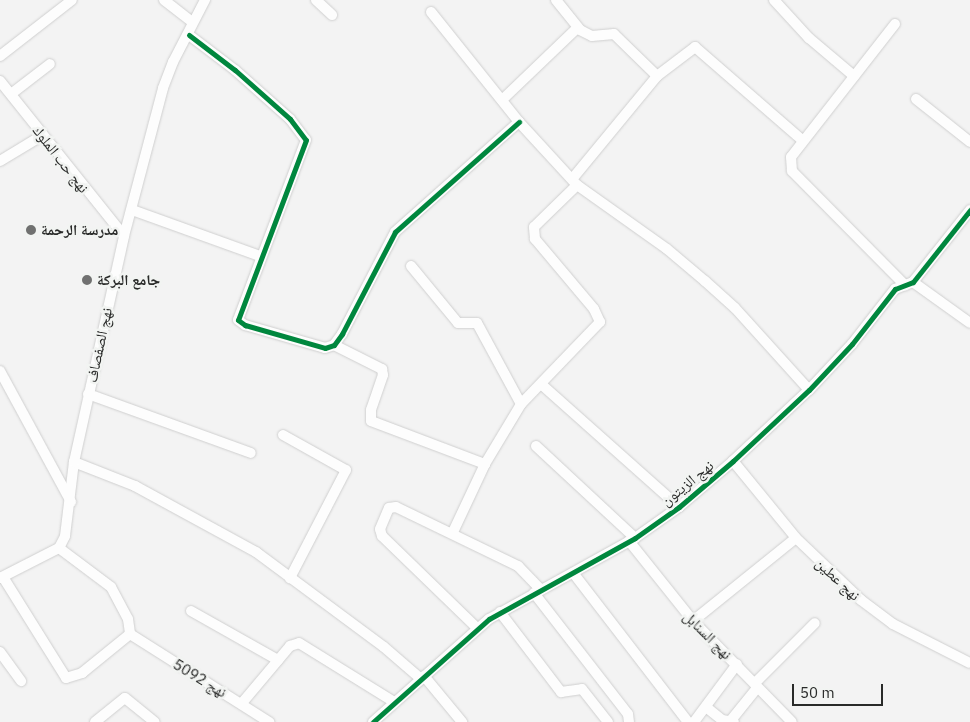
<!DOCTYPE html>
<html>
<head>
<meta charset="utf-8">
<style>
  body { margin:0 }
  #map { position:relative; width:970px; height:722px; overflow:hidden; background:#f3f3f3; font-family:"IBM Plex Sans","Noto Naskh Arabic",sans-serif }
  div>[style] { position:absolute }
  .roads { filter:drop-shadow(0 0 1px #cfcfcf) drop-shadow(0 0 1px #cfcfcf) }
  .minor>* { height:10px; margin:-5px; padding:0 5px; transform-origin:5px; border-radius:5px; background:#fdfdfd }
  .cycleway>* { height:5px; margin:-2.5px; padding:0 2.5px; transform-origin:2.5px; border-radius:2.5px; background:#00873e }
  .dots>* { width:14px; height:14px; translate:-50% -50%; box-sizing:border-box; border:2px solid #f2f4f2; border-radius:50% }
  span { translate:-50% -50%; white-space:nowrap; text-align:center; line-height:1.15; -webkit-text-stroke:5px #f2f4f2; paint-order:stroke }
  .street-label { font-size:15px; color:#292a29 }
  .poi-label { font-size:15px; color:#292a29; font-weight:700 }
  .left { translate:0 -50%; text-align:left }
  .scale { position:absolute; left:792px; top:684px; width:91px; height:22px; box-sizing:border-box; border:2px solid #292a29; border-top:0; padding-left:6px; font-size:15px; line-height:18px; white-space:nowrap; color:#292a29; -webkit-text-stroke:4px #f2f4f2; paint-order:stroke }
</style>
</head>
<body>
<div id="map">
  <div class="roads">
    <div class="minor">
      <div style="left:164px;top:0;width:36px;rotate:38deg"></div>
      <div style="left:316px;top:0;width:22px;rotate:43deg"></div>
      <div style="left:556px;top:0;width:38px;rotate:51deg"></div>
      <div style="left:580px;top:30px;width:13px;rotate:27deg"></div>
      <div style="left:592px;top:36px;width:22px;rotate:-5deg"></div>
      <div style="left:614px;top:34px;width:60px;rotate:44.3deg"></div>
      <div style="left:774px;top:0;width:52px;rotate:47.4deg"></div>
      <div style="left:809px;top:38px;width:59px;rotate:40.2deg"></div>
      <div style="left:431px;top:12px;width:141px;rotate:51.3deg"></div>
      <div style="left:519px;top:122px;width:86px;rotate:47.4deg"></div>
      <div style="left:577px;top:185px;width:110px;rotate:35.4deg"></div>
      <div style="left:667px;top:249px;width:50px;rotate:40.1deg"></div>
      <div style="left:705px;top:281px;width:40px;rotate:42deg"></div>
      <div style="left:735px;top:308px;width:110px;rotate:47.9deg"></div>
      <div style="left:895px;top:24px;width:169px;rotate:128deg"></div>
      <div style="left:791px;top:157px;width:14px;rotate:86deg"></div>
      <div style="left:792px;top:171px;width:161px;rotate:45.3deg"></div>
      <div style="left:189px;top:35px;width:58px;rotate:37.3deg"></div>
      <div style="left:235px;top:70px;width:74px;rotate:41.7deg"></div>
      <div style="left:290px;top:119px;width:26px;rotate:53deg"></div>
      <div style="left:306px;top:140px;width:192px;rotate:110.7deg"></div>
      <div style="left:238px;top:320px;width:9px;rotate:36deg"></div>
      <div style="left:245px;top:325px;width:83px;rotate:16deg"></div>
      <div style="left:325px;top:348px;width:9px;rotate:-18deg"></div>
      <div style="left:334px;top:345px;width:14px;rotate:-54deg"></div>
      <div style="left:342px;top:334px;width:115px;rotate:-62.5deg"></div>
      <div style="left:395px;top:232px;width:166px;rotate:-41.6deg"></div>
      <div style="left:0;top:56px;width:91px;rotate:-37.9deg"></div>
      <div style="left:0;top:81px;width:198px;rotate:51.3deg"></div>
      <div style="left:11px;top:94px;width:49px;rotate:-37.6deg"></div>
      <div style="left:916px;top:99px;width:69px;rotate:38.5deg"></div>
      <div style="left:502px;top:100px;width:105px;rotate:-43.8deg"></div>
      <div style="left:0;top:161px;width:50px;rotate:-31.2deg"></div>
      <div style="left:573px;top:178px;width:132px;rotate:-50.5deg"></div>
      <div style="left:657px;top:76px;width:48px;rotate:-37.3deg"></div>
      <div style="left:695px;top:47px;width:143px;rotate:41deg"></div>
      <div style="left:132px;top:210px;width:136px;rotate:19.8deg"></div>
      <div style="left:411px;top:266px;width:74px;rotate:50.5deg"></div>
      <div style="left:458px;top:323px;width:19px"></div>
      <div style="left:477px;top:323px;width:92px;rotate:61.5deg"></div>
      <div style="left:913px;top:282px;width:70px;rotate:35.7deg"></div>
      <div style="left:334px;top:345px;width:54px;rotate:26.6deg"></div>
      <div style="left:382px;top:369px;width:6px;rotate:81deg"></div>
      <div style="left:383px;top:375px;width:37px;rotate:109deg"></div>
      <div style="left:371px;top:410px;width:11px;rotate:90deg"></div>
      <div style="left:371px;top:421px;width:122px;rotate:20.7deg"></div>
      <div style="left:0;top:371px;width:149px;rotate:61.5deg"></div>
      <div style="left:541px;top:384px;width:185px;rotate:41.7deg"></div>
      <div style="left:88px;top:394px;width:173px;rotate:19.9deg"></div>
      <div style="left:283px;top:435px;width:72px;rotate:29.1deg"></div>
      <div style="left:346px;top:470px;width:122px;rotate:117.4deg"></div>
      <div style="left:536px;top:446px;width:135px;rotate:42.9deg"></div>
      <div style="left:733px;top:461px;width:99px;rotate:50.7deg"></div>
      <div style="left:796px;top:538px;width:90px;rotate:43.6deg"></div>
      <div style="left:861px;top:600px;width:40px;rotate:37deg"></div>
      <div style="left:893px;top:624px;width:86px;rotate:26.9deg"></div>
      <div style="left:74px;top:462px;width:66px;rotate:21.5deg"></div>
      <div style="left:135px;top:486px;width:138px;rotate:28.6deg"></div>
      <div style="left:256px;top:552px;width:159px;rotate:36.6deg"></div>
      <div style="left:384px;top:647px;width:49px;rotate:40.9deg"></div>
      <div style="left:453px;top:532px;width:75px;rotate:-64.8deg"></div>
      <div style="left:485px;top:464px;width:70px;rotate:-59deg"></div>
      <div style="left:521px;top:404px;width:114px;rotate:-46.1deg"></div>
      <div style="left:600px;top:322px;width:14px;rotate:-115deg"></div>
      <div style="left:594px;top:309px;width:92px;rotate:-130.1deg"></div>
      <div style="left:535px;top:239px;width:12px;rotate:-95deg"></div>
      <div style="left:534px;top:227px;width:60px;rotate:-44.3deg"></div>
      <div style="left:629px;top:541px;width:102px;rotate:51.3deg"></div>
      <div style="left:693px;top:621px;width:141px;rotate:45.6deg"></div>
      <div style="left:59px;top:548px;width:65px;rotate:36.9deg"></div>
      <div style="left:111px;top:587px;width:36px;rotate:62deg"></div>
      <div style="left:128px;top:619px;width:15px;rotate:82deg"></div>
      <div style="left:574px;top:574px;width:187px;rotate:52.4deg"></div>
      <div style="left:3px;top:577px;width:119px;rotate:58deg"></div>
      <div style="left:66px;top:678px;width:17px;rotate:-17deg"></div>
      <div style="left:82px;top:673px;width:62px;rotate:-39.1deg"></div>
      <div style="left:0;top:578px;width:66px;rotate:-27deg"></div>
      <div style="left:59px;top:548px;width:13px;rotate:-63deg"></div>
      <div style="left:65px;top:536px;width:75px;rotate:-83.1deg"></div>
      <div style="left:74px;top:462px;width:231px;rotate:-77.5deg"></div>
      <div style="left:124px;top:236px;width:153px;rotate:-75.2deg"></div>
      <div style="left:163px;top:88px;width:28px;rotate:-69deg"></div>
      <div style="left:173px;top:62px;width:70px;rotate:-62.7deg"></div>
      <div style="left:534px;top:593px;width:153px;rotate:52.2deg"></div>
      <div style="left:628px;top:714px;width:8px;rotate:83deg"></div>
      <div style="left:191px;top:611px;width:100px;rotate:29.4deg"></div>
      <div style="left:500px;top:612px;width:101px;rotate:52.7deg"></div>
      <div style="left:561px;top:692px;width:21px;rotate:-8deg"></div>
      <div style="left:582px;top:689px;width:42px;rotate:51.8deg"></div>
      <div style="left:693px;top:621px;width:132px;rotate:-38.9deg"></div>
      <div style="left:477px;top:628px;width:132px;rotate:-135.9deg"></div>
      <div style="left:382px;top:536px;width:7px;rotate:-106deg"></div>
      <div style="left:380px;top:529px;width:23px;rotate:-67deg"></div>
      <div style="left:389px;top:508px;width:7px;rotate:-8deg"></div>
      <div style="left:396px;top:507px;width:136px;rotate:25.8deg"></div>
      <div style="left:518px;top:566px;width:32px;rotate:46deg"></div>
      <div style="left:130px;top:634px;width:165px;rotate:32.3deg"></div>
      <div style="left:0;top:652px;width:36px;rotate:54deg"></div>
      <div style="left:424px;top:676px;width:60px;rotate:50.4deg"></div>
      <div style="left:756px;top:682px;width:83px;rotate:-45deg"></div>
      <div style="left:242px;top:703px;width:75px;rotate:-49.9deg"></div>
      <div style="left:290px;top:646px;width:9px;rotate:-18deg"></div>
      <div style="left:299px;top:643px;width:112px;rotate:31.8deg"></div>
      <div style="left:706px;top:707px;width:21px;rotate:39deg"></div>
      <div style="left:722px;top:720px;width:12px;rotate:9deg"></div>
      <div style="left:732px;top:719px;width:38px;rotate:-51deg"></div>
      <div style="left:95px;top:722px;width:38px;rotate:-39deg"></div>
      <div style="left:125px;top:698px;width:38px;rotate:39deg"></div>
      <div style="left:373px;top:722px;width:155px;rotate:-41.6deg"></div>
      <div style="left:489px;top:619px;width:167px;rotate:-29deg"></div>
      <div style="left:635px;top:538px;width:54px;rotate:-35.2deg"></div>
      <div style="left:679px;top:507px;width:71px;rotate:-40.4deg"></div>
      <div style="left:733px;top:461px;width:104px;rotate:-43.1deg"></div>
      <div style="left:809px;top:390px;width:63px;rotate:-46.9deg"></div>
      <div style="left:852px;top:344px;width:70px;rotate:-52deg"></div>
      <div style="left:895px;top:289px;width:19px;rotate:-21deg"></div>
      <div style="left:913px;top:282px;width:92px;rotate:-51.6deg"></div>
      <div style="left:694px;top:722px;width:72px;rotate:-53.4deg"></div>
    </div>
  </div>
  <div class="cycleway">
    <div style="left:189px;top:35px;width:58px;rotate:37.3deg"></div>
    <div style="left:235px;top:70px;width:74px;rotate:41.7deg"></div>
    <div style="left:290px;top:119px;width:26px;rotate:53deg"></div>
    <div style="left:306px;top:140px;width:192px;rotate:110.7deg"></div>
    <div style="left:238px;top:320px;width:9px;rotate:36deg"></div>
    <div style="left:245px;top:325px;width:83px;rotate:16deg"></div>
    <div style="left:325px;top:348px;width:9px;rotate:-18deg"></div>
    <div style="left:334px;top:345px;width:14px;rotate:-54deg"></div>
    <div style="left:342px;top:334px;width:115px;rotate:-62.5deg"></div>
    <div style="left:395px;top:232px;width:166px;rotate:-41.6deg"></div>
    <div style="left:373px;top:722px;width:155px;rotate:-41.6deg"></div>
    <div style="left:489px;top:619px;width:167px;rotate:-29deg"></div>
    <div style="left:635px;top:538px;width:54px;rotate:-35.2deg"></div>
    <div style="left:679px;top:507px;width:71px;rotate:-40.4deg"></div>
    <div style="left:733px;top:461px;width:104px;rotate:-43.1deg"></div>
    <div style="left:809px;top:390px;width:63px;rotate:-46.9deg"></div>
    <div style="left:852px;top:344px;width:70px;rotate:-52deg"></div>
    <div style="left:895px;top:289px;width:19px;rotate:-21deg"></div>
    <div style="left:913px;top:282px;width:92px;rotate:-51.6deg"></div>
  </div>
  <div class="dots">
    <div style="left:31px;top:230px;background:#707070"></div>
    <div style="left:87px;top:280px;background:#707070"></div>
  </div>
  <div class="street-label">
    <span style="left:61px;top:159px;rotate:52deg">نهج حب الملوك</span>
    <span style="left:99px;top:345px;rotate:-78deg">نهج الصفصاف</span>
    <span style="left:687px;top:483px;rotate:-39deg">نهج الزيتون</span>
    <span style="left:838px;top:579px;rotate:43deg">نهج عطين</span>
    <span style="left:708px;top:635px;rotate:45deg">نهج السنابل</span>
    <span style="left:200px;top:678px;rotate:31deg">نهج 5092</span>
  </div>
  <div class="poi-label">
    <span class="left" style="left:41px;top:230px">مدرسة الرحمة</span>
    <span class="left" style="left:97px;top:280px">جامع البركة</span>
  </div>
  <div class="scale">50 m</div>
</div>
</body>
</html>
